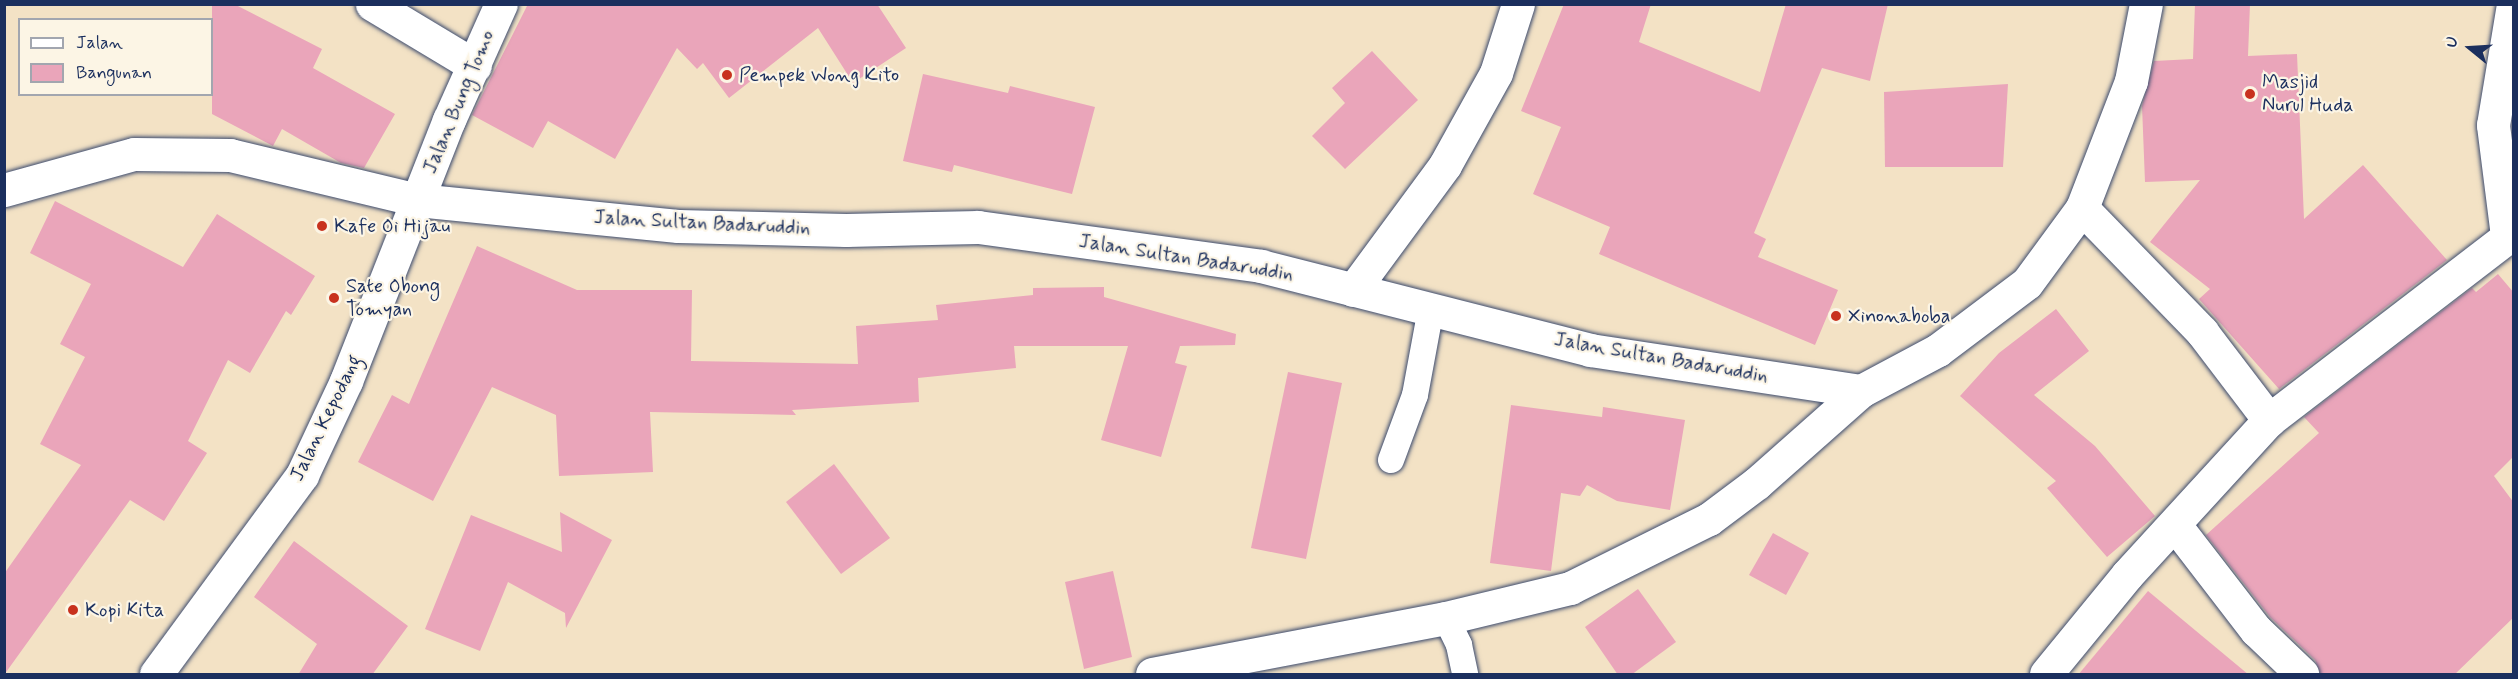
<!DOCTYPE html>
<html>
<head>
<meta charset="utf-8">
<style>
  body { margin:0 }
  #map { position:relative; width:2518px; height:679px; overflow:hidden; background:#f3e2c5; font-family:Mynerve,sans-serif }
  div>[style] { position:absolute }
  .building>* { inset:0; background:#eaa5ba }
  .roads { filter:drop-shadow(0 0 2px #3b4a6d) drop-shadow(0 0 2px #3b4a6d) }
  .service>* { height:26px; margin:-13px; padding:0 13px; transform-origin:13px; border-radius:13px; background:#fff }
  .minor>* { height:33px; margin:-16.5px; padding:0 16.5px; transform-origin:16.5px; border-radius:16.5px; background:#fff }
  .tertiary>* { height:33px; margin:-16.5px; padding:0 16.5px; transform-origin:16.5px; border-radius:16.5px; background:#fff }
  .dots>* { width:16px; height:16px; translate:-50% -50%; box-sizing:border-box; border:3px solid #fcf5e5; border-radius:50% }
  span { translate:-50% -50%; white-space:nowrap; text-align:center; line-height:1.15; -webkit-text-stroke:4.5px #fcf5e5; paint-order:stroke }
  .poi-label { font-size:20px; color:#1b2f5e }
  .left { translate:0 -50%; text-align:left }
  .street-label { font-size:20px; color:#1b2f5e }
  .frame { position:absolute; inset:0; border:6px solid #1b2f5e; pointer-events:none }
  .legend { position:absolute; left:18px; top:18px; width:195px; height:78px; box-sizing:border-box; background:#fcf5e5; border:2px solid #a2a6af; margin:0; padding:8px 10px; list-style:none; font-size:18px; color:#1b2f5e }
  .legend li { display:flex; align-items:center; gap:12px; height:30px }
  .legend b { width:30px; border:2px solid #a2a6af }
  .north { position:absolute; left:2440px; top:18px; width:60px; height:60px; -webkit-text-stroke:4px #fcf5e5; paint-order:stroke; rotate:288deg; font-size:16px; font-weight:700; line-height:24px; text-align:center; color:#1b2f5e }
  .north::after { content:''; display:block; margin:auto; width:21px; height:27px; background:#1b2f5e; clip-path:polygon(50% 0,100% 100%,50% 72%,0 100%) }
</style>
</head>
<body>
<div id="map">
  <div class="building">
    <div style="clip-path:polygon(212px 4px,234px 4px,322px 49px,313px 68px,395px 114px,364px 168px,341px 163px,282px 129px,273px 146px,212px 114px)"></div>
    <div style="clip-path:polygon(528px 4px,877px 4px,906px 48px,853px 83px,818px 28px,729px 98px,703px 63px,697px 69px,677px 48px,615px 159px,548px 121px,533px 148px,472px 115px)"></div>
    <div style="clip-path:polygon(1564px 4px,1651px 4px,1639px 42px,1760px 92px,1786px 4px,1888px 4px,1870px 81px,1822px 68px,1754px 233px,1766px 239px,1758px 257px,1838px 290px,1815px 345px,1599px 254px,1610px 227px,1533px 194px,1561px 127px,1521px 111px)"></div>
    <div style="clip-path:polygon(2195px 4px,2250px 4px,2248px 56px,2297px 54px,2304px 219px,2363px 165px,2447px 260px,2279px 389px,2199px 299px,2210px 289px,2150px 242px,2200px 180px,2145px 182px,2142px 106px,2154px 61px,2193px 59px)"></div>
    <div style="clip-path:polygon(1372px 51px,1418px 100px,1345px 169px,1312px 136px,1345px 103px,1332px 88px)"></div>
    <div style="clip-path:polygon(923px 74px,1008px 93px,1010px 86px,1095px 107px,1072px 194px,954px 165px,952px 172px,903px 161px)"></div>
    <div style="clip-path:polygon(2008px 84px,2003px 167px,1885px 167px,1884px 92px)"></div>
    <div style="clip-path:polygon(55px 201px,183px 267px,217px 214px,315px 276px,291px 315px,286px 311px,250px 373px,228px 360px,188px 441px,207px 453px,164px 521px,130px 500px,4px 675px,4px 574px,81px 465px,40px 444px,85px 357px,60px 344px,91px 284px,30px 253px)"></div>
    <div style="clip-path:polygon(477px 246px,577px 290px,692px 290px,691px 361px,858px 364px,856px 326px,938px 320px,936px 305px,1033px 295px,1033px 288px,1104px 287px,1104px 297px,1236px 334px,1235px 345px,1180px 346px,1175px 363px,1187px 366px,1161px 457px,1101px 440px,1128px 346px,1014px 346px,1016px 368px,918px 378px,919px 402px,792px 410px,796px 415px,650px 412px,653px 472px,559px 476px,556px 415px,492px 387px,433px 501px,358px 462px,392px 395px,409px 404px)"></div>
    <div style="clip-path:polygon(2498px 274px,2514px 293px,2514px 456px,2494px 476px,2514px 503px,2514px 617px,2454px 675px,2321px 675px,2315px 660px,2270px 617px,2206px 535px,2319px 433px,2304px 417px,2472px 288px,2476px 292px)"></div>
    <div style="clip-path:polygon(2056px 309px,2089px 351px,2034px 395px,2095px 446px,2155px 516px,2107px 557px,2047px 488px,2056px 481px,1960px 396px,1999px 353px)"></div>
    <div style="clip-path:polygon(1288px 372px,1342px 383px,1306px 559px,1251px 548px)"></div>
    <div style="clip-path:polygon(1511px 405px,1602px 417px,1603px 407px,1685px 420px,1670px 510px,1617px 501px,1587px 485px,1580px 496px,1561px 493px,1551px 571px,1490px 563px)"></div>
    <div style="clip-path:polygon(834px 464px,890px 538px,841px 574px,786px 502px)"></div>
    <div style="clip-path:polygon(560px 512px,612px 540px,566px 628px,565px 613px,508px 582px,480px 651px,425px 629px,471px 515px,562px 552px)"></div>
    <div style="clip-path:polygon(1773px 533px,1809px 553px,1786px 595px,1749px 575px)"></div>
    <div style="clip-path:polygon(294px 541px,408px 626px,372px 675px,298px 675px,317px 644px,254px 597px)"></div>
    <div style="clip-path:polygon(1113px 571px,1132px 657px,1084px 669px,1065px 582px)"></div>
    <div style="clip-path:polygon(1638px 589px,1676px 642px,1631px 675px,1618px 675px,1585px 627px)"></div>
    <div style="clip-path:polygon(2148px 591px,2249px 675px,2078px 675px)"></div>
  </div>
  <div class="roads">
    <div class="service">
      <div style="left:1391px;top:460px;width:69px;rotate:-69.7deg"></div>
      <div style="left:1415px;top:395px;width:87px;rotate:-79.5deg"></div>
      <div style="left:1446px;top:618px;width:30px;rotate:64deg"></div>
      <div style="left:1459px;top:645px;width:30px;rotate:78deg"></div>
    </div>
    <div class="minor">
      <div style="left:372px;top:4px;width:120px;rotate:31deg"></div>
      <div style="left:4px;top:190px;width:135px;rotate:-15.5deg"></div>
      <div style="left:134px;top:154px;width:96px;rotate:0.6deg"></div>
      <div style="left:230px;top:155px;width:192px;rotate:13.5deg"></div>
      <div style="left:2082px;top:208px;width:173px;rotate:45.9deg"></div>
      <div style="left:2202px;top:332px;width:111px;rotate:52.7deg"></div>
      <div style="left:2507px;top:236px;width:112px;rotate:-97.2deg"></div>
      <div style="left:2493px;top:125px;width:123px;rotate:-80.6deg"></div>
      <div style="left:1353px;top:290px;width:155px;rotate:-53.6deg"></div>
      <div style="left:1445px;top:165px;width:105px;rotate:-61deg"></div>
      <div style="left:1496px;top:73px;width:72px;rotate:-72.3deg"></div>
      <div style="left:2175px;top:525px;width:133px;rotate:52.4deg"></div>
      <div style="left:2256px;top:630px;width:64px;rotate:43.7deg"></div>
      <div style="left:1152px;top:674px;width:299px;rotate:-10.8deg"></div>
      <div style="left:1446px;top:618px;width:128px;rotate:-13.6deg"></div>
      <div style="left:1570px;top:588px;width:155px;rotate:-26.4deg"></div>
      <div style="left:1709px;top:519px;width:60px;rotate:-36.9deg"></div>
      <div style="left:1757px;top:483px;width:139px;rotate:-41.5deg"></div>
      <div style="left:2046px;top:674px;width:128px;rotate:-50.7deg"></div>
      <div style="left:2127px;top:575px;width:210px;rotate:-47.5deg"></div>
      <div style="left:2269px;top:420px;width:309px;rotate:-37.5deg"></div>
    </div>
    <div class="tertiary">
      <div style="left:417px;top:200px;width:262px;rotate:5.7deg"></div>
      <div style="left:678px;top:226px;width:168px;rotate:1.4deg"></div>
      <div style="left:846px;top:230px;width:132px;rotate:-1.3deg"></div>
      <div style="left:978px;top:227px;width:286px;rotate:7.8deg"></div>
      <div style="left:1261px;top:266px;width:340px;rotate:14.3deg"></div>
      <div style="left:1590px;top:350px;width:274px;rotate:8.6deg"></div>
      <div style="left:1861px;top:391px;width:87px;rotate:-28deg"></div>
      <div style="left:1938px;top:350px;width:111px;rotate:-37deg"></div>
      <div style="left:2027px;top:283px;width:93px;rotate:-53.7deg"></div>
      <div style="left:2082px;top:208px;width:136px;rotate:-68.9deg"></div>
      <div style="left:2131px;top:81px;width:78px;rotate:-79deg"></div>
      <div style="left:156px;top:674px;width:247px;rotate:-53.7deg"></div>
      <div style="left:302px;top:475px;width:104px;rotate:-64.9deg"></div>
      <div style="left:346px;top:381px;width:281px;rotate:-68.5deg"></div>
      <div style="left:449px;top:120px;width:127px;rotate:-65.9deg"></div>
    </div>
  </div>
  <div class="dots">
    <div style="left:727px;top:75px;background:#c8321e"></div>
    <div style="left:2250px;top:94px;background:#c8321e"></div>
    <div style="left:322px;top:226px;background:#c8321e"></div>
    <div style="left:334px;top:298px;background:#c8321e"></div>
    <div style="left:1836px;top:316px;background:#c8321e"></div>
    <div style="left:73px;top:610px;background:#c8321e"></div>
  </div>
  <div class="poi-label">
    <span class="left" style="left:739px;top:75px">Pempek Wong Kito</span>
    <span class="left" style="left:2262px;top:94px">Masjid<br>Nurul Huda</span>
    <span class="left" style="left:334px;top:226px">Kafe Oi Hijau</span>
    <span class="left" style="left:346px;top:298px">Sate Obong<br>Tomyan</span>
    <span class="left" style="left:1848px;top:316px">Xinonaboba</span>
    <span class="left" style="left:85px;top:610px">Kopi Kita</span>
  </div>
  <div class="street-label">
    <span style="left:459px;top:102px;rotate:-67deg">Jalan Bung Tomo</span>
    <span style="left:702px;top:223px;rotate:3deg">Jalan Sultan Badaruddin</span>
    <span style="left:1186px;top:258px;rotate:9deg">Jalan Sultan Badaruddin</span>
    <span style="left:1661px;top:358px;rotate:10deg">Jalan Sultan Badaruddin</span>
    <span style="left:326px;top:418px;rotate:-64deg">Jalan Kepodang</span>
  </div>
  <div class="frame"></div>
  <ul class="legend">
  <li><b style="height:8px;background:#fff"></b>Jalan</li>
  <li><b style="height:16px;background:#eaa5ba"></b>Bangunan</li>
  </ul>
  <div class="north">U</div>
</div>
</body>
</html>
